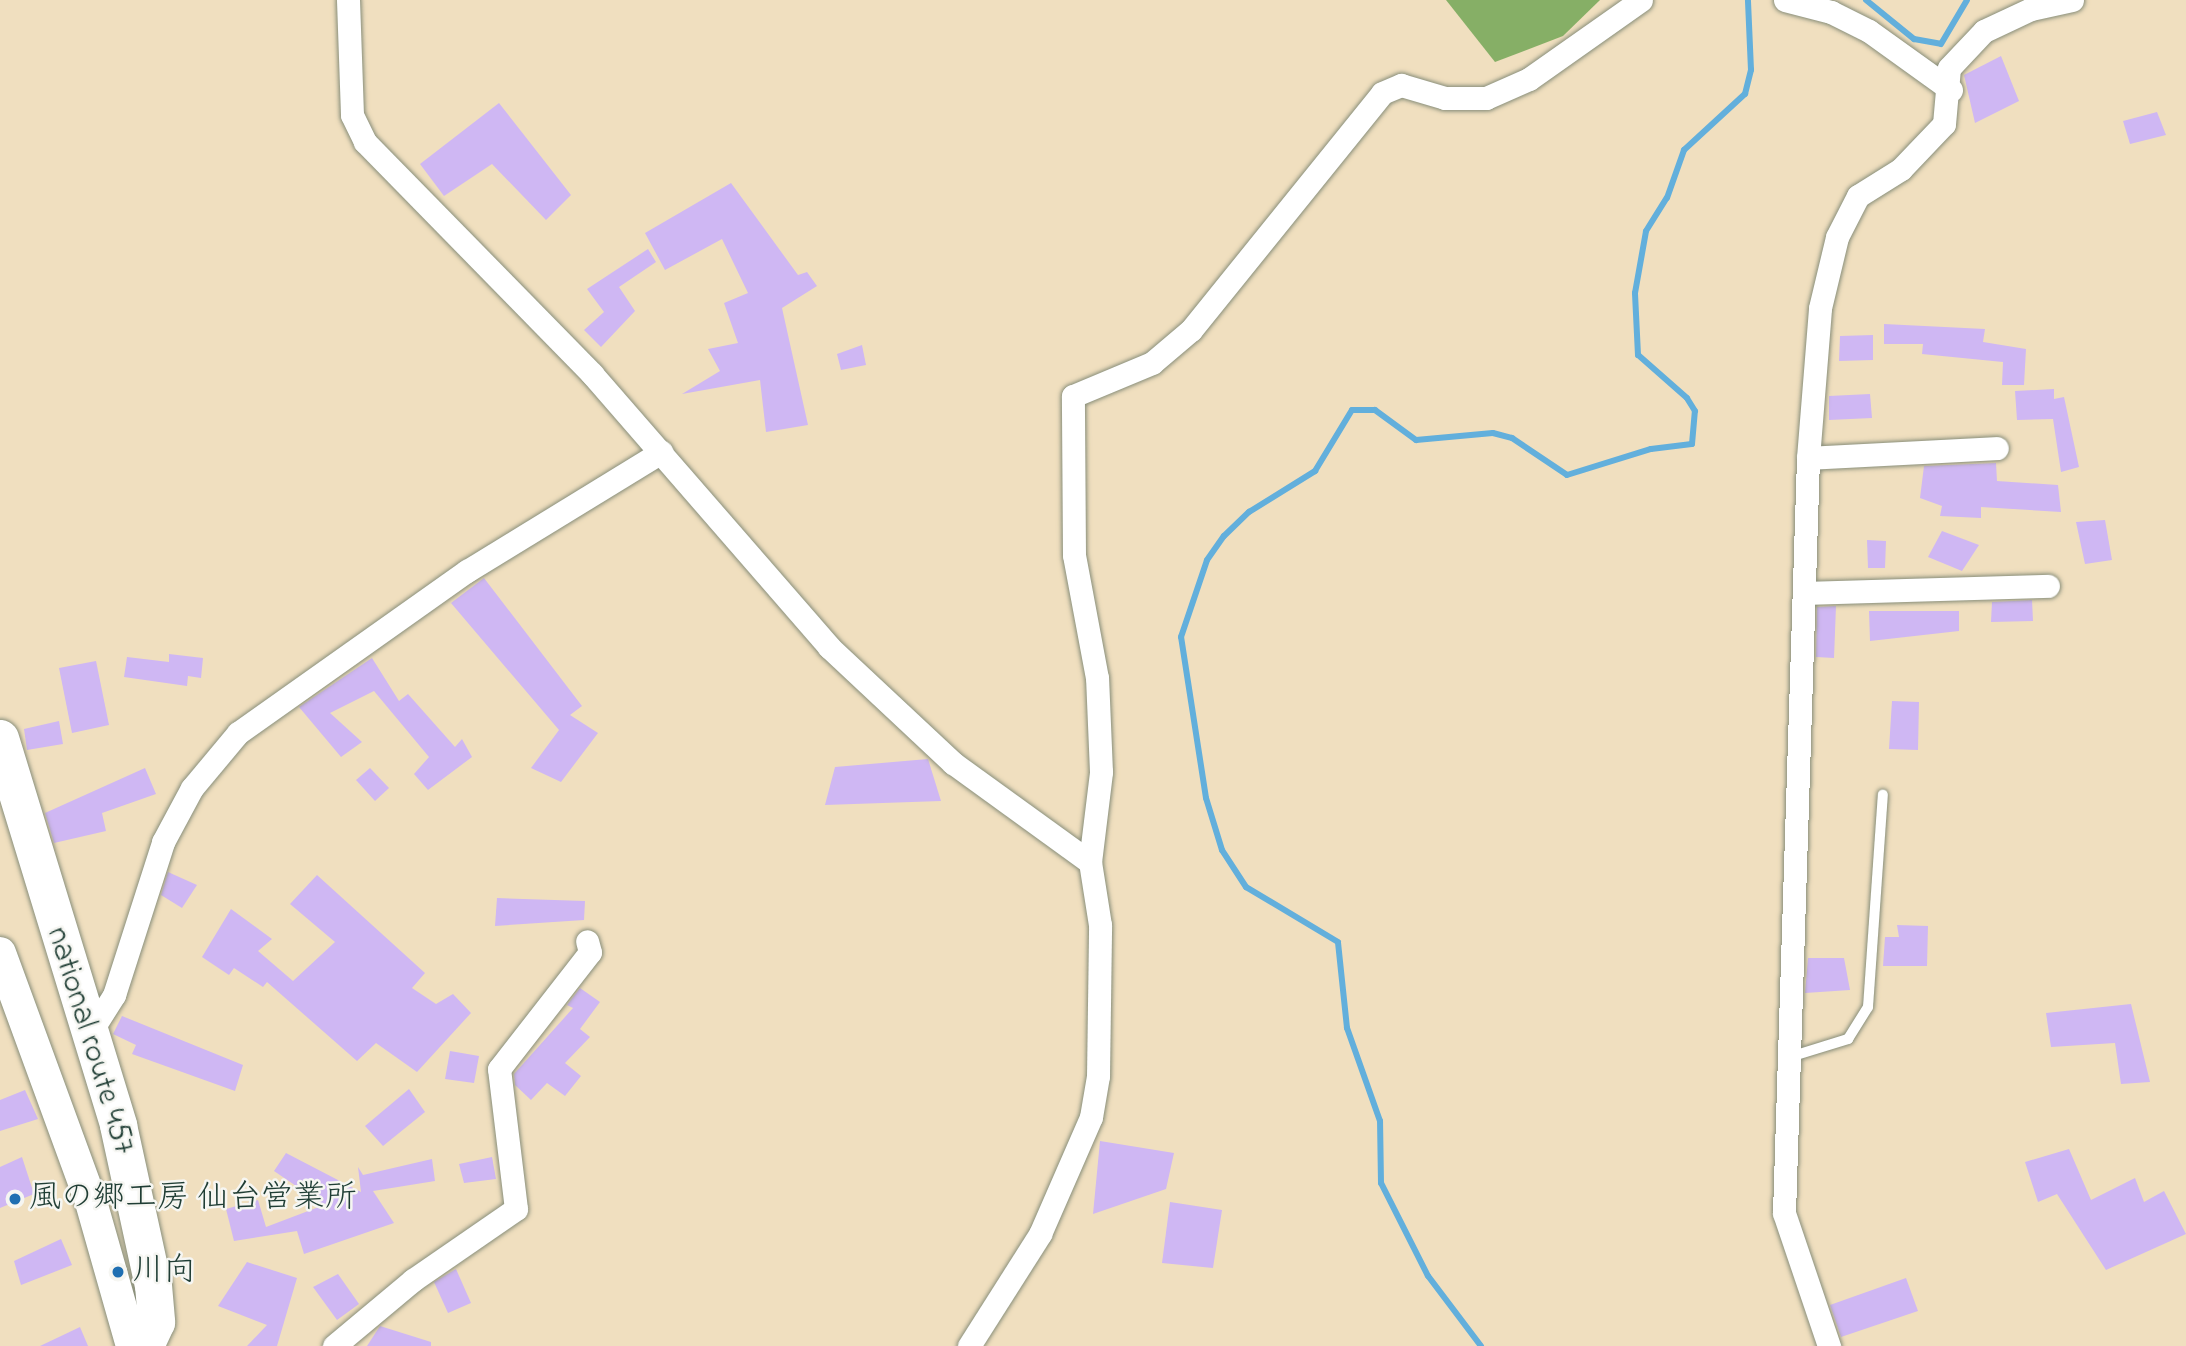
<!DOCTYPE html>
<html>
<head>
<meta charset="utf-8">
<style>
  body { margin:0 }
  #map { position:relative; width:2186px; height:1346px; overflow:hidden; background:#f0dfbf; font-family:"Indie Flower","Klee One",sans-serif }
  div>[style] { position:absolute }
  .forest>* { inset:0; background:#86af66 }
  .stream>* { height:6px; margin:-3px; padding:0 3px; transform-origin:3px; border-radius:3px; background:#62afdc }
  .building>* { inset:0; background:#cfb7f3 }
  .roads { filter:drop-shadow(0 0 2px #888e7a) drop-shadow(0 0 2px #888e7a) }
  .service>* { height:10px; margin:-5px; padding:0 5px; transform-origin:5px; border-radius:5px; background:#fff }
  .minor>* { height:23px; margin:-11.5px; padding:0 11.5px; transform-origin:11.5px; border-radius:11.5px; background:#fff }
  .secondary>* { height:32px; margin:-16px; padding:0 16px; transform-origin:16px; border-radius:16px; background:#fff }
  .trunk>* { height:37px; margin:-18.5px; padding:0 18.5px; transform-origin:18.5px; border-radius:18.5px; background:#fff }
  .dots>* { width:19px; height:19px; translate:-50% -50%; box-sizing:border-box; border:4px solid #f6f6f2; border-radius:50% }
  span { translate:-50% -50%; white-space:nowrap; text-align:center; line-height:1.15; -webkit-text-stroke:5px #f6f6f2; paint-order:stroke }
  .street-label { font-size:32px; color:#1f3d34 }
  .poi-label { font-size:32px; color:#1f3d34 }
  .left { translate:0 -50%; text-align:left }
</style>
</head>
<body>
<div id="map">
  <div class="forest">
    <div style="clip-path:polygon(1446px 0,1600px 0,1563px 36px,1495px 62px)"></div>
  </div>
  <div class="stream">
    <div style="left:1866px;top:0;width:62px;rotate:39.1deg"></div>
    <div style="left:1914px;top:39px;width:27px;rotate:10deg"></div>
    <div style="left:1941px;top:44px;width:51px;rotate:-59.4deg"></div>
    <div style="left:1481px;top:1346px;width:88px;rotate:-127.1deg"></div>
    <div style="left:1428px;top:1276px;width:104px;rotate:-116.8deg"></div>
    <div style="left:1381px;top:1183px;width:62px;rotate:-90.9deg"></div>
    <div style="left:1380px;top:1121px;width:99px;rotate:-109.5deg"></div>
    <div style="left:1347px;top:1028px;width:86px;rotate:-96deg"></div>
    <div style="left:1338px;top:942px;width:107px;rotate:-149.1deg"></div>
    <div style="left:1246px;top:887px;width:44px;rotate:-123deg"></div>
    <div style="left:1222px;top:850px;width:54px;rotate:-107.1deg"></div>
    <div style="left:1206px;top:798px;width:163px;rotate:-98.8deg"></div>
    <div style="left:1181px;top:637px;width:81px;rotate:-71.3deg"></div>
    <div style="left:1207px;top:560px;width:29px;rotate:-55deg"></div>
    <div style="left:1224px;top:536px;width:35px;rotate:-44deg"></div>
    <div style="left:1249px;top:512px;width:78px;rotate:-31.8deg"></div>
    <div style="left:1315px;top:471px;width:71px;rotate:-58.8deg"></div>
    <div style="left:1352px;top:410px;width:23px"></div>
    <div style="left:1375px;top:410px;width:51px;rotate:36.2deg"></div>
    <div style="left:1416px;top:440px;width:77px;rotate:-5.2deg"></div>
    <div style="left:1493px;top:433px;width:20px;rotate:15deg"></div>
    <div style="left:1512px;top:438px;width:66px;rotate:33.9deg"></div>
    <div style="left:1567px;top:475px;width:88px;rotate:-17.2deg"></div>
    <div style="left:1651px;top:449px;width:41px;rotate:-7deg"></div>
    <div style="left:1692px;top:444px;width:33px;rotate:-85deg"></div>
    <div style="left:1695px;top:411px;width:15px;rotate:-122deg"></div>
    <div style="left:1687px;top:398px;width:65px;rotate:-138.7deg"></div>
    <div style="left:1638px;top:355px;width:62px;rotate:-92.8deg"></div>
    <div style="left:1635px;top:293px;width:63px;rotate:-79.9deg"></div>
    <div style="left:1646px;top:231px;width:39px;rotate:-58deg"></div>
    <div style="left:1667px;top:198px;width:51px;rotate:-70.5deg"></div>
    <div style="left:1684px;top:150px;width:83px;rotate:-42.6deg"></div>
    <div style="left:1745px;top:94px;width:25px;rotate:-76deg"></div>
    <div style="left:1751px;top:70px;width:70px;rotate:-92.5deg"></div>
  </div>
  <div class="building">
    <div style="clip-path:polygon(2001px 56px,2019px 101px,1975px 123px,1964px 75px)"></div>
    <div style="clip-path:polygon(499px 103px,571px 195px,546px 220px,492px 164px,444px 196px,420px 164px)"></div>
    <div style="clip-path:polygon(2157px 112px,2166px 135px,2130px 144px,2123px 121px)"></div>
    <div style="clip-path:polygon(731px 183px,798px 275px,807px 272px,817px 286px,782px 308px,808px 425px,766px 432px,760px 380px,682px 394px,720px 371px,708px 349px,738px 343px,724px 303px,748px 293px,722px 239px,665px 270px,645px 233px)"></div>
    <div style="clip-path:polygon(648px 249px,656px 262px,619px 287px,635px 311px,601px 347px,584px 330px,604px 312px,587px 289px)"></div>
    <div style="clip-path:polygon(1884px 324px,1985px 329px,1983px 342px,2026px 349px,2024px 385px,2002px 385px,2003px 362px,1922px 354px,1923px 344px,1884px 344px)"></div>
    <div style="clip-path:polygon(1873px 335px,1873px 360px,1839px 361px,1840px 336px)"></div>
    <div style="clip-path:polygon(862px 345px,866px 365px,841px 370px,837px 354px)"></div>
    <div style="clip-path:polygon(2054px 389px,2054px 399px,2064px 397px,2079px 467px,2061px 472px,2053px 419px,2017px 420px,2015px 391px)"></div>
    <div style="clip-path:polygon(1870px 394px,1872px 418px,1829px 420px,1829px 396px)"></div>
    <div style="clip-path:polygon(1996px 463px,1997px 481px,2058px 485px,2061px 512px,1981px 507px,1981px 518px,1940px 516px,1942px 506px,1920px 498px,1924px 466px)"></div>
    <div style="clip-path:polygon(2105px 520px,2112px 560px,2085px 564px,2076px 522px)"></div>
    <div style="clip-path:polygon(1942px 531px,1979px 545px,1962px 571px,1928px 557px)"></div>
    <div style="clip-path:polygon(1867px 540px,1886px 541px,1885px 568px,1868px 568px)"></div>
    <div style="clip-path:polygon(484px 578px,582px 706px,570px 715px,598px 733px,561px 782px,531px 768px,559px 730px,451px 603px)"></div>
    <div style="clip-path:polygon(2032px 600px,2033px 621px,1991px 622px,1992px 602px)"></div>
    <div style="clip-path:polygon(1836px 606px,1834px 658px,1816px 657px,1817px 607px)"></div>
    <div style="clip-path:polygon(1869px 611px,1959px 611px,1959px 631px,1870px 641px)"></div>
    <div style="clip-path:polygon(169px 654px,203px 658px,201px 678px,188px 676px,187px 686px,124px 677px,127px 657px,169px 662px)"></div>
    <div style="clip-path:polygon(372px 658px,399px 701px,408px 694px,455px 747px,462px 739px,472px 757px,428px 790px,414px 774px,429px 757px,374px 691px,330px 713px,362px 742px,341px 757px,299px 707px)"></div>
    <div style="clip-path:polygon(96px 661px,109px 725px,72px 733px,59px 668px)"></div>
    <div style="clip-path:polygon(1892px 701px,1919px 702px,1918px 750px,1889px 749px)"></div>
    <div style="clip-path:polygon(59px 721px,63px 744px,27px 750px,24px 729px)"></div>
    <div style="clip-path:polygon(928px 759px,941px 801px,825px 805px,835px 767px)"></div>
    <div style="clip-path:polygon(145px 768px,156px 794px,102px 813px,106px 831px,54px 843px,45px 813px)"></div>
    <div style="clip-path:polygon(370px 768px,389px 788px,375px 801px,356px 780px)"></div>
    <div style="clip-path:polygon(168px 872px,197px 885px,182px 908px,161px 895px)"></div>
    <div style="clip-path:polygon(317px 875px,425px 973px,412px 988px,436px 1004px,453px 994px,471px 1013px,417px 1072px,376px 1043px,357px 1061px,267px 982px,263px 987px,234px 968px,229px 975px,202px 957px,231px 909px,272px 939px,258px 951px,293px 981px,335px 942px,290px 904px)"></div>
    <div style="clip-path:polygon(497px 898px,585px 901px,584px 920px,495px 926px)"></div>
    <div style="clip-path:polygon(1897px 925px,1928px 926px,1927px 966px,1883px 966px,1885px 937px,1899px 937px)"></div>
    <div style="clip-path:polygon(1808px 958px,1844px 958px,1850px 990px,1805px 993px)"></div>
    <div style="clip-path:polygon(580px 988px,600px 1002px,580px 1029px,590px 1037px,565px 1063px,581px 1076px,565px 1096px,547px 1083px,531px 1100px,515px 1085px,514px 1074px,573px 1008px,567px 1005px)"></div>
    <div style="clip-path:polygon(2131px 1004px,2150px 1082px,2121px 1084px,2115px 1043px,2051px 1047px,2046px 1013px)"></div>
    <div style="clip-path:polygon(122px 1016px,243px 1065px,235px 1091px,132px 1054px,136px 1045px,113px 1034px)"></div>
    <div style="clip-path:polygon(450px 1051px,479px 1056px,474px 1083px,445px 1079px)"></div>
    <div style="clip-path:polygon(409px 1089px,425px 1112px,383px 1146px,365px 1126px)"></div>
    <div style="clip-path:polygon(25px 1090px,38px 1119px,0 1131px,0 1100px)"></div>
    <div style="clip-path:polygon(1100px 1141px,1174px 1153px,1166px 1189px,1093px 1214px)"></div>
    <div style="clip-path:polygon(2069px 1149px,2091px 1200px,2135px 1178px,2144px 1202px,2164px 1191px,2186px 1234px,2106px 1270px,2057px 1194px,2038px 1202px,2025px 1162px)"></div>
    <div style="clip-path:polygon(286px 1153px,361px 1192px,358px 1167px,363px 1175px,432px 1159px,435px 1181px,373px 1191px,394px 1223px,304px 1254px,297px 1231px,234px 1241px,226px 1209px,258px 1200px,266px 1227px,324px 1205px,274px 1171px)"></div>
    <div style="clip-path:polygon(22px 1157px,34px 1194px,0 1208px,0 1167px)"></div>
    <div style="clip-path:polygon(492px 1157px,496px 1179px,464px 1183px,459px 1164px)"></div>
    <div style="clip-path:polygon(1170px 1202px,1222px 1210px,1213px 1268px,1162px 1263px)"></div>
    <div style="clip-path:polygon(61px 1239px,72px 1265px,21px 1285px,14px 1261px)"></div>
    <div style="clip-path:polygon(247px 1262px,297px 1278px,277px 1346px,247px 1346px,267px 1325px,218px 1306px)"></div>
    <div style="clip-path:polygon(456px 1269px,471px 1303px,448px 1313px,434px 1282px)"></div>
    <div style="clip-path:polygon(338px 1274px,359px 1304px,337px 1320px,313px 1287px)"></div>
    <div style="clip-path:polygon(1906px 1278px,1918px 1311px,1841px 1337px,1830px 1305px)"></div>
    <div style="clip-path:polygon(380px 1326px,431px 1342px,431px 1346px,367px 1346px)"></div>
    <div style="clip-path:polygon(80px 1327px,88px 1346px,40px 1346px)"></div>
  </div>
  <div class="roads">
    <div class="service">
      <div style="left:1793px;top:1056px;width:58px;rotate:-17.2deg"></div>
      <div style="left:1848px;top:1039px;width:38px;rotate:-58deg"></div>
      <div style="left:1868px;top:1007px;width:213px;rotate:-86deg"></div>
    </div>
    <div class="minor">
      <div style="left:348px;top:0;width:115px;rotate:88deg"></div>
      <div style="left:352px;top:115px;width:30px;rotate:64deg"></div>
      <div style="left:365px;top:142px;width:325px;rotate:45.6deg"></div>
      <div style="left:592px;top:374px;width:362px;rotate:49deg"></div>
      <div style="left:829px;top:647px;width:170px;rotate:43.1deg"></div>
      <div style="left:953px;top:763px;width:169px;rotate:35.9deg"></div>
      <div style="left:1785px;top:0;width:48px;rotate:14.6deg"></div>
      <div style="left:1831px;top:12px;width:42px;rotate:26.6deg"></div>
      <div style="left:1869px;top:31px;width:101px;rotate:35.7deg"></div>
      <div style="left:1808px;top:458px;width:189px;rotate:-3deg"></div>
      <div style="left:1806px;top:593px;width:242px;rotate:-1.7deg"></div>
      <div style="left:88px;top:1036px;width:49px;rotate:-57.6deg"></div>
      <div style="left:114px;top:995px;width:161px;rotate:-72.2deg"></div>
      <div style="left:163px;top:842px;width:61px;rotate:-61.8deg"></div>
      <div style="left:192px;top:788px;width:72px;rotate:-50.1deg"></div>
      <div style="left:238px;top:733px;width:281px;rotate:-35.3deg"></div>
      <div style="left:467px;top:571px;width:228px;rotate:-31.5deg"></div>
      <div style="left:334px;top:1346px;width:103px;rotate:-39.9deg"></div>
      <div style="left:413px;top:1280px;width:125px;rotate:-34.6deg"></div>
      <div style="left:516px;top:1209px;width:141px;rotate:-96.9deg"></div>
      <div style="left:499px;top:1069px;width:148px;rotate:-52.1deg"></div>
      <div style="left:590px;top:952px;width:11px;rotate:-105deg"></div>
      <div style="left:969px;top:1346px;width:133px;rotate:-57.6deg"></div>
      <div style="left:1040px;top:1234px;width:128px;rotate:-66.4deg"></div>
      <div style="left:1091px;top:1117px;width:42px;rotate:-80.3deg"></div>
      <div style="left:1098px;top:1076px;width:151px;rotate:-89.2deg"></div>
      <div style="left:1100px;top:925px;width:64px;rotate:-99deg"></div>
      <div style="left:1090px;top:862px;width:91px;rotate:-83deg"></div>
      <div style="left:1101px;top:772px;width:94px;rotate:-92.4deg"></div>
      <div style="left:1097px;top:678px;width:125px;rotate:-100.6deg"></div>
      <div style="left:1074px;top:555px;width:159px;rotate:-90.4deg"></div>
      <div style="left:1073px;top:396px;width:86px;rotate:-22.7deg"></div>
      <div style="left:1152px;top:363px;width:51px;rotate:-40.2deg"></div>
      <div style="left:1191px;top:330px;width:304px;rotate:-51.1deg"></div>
      <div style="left:1382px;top:93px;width:21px;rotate:-23deg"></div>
      <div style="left:1401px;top:85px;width:46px;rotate:16.5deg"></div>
      <div style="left:1445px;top:98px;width:41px"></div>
      <div style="left:1486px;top:98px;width:47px;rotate:-23.8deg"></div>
      <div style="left:1529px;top:79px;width:137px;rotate:-35.2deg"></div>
      <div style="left:1829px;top:1346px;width:140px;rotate:-108.7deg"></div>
      <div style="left:1784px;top:1213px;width:755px;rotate:-88.18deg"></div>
      <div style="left:1808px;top:458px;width:150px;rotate:-85.4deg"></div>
      <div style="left:1820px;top:308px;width:73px;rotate:-76.5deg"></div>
      <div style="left:1837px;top:237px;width:46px;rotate:-62.9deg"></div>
      <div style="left:1858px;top:196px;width:51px;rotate:-32.1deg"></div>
      <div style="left:1901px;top:169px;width:62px;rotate:-46.3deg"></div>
      <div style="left:1944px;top:124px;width:56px;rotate:-84.9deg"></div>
      <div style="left:1949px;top:68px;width:51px;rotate:-46.6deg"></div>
      <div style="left:1984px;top:31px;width:52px;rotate:-25.1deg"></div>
      <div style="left:2031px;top:9px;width:42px;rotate:-12.4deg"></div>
    </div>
    <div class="secondary">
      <div style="left:0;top:953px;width:265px;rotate:69.9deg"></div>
      <div style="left:91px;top:1202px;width:150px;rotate:74.1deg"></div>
    </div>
    <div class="trunk">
      <div style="left:0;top:738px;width:405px;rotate:73deg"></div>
      <div style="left:118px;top:1125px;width:164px;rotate:77.7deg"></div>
      <div style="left:153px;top:1285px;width:37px;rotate:85deg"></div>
      <div style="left:156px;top:1322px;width:26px;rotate:115deg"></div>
    </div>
  </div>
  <div class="dots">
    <div style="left:15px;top:1199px;background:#1f6fb2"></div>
    <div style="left:118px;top:1272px;background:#1f6fb2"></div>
  </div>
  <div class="street-label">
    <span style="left:89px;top:1041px;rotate:73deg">national route 457</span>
  </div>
  <div class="poi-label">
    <span class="left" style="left:29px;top:1199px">風の郷工房 仙台営業所</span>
    <span class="left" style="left:132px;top:1272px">川向</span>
  </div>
</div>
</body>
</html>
